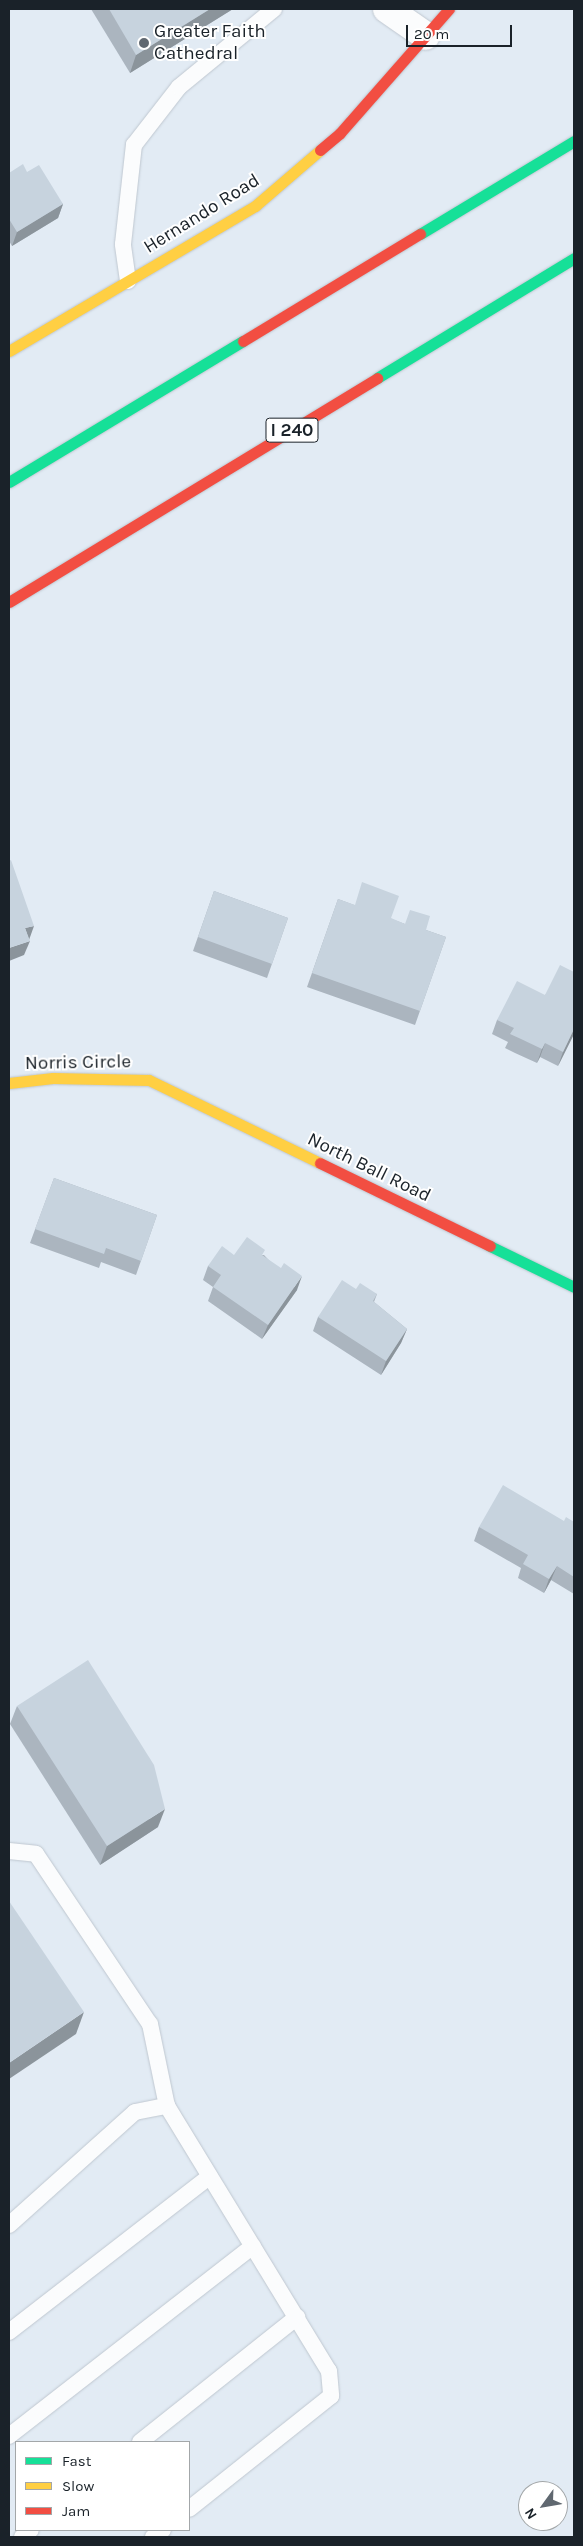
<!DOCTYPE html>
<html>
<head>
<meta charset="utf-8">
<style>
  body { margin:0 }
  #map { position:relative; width:583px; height:2546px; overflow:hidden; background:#e2ebf4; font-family:Karla,sans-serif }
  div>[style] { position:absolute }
  .roads { filter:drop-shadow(0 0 1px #bfc7d0) drop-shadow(0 0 1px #bfc7d0) }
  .lane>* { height:16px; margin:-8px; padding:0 8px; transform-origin:8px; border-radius:8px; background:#fbfcfd }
  .street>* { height:28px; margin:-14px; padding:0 14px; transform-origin:14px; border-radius:14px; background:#fbfcfd }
  .fast>* { height:11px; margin:-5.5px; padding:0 5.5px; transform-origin:5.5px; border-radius:5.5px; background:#16e098 }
  .slow>* { height:11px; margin:-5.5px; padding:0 5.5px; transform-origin:5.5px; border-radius:5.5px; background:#ffcf43 }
  .jam>* { height:11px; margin:-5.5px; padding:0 5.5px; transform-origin:5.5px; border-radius:5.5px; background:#f24e42 }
  .wall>* { inset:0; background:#abb5bf }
  .shaded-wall>* { inset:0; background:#8b949b }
  .building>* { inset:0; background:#c7d3de }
  .dots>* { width:14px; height:14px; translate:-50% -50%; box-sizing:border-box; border:2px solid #fff; border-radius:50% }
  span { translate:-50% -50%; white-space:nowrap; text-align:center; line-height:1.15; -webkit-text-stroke:4px #fff; paint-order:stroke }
  .shield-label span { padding:1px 4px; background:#fff; border:1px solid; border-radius:4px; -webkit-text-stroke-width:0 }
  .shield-label { font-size:18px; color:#1a2229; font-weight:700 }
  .poi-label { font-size:19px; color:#1a2229 }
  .left { translate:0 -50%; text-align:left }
  .street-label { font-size:19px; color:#1a2229 }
  .frame { position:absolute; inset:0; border:10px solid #1a2229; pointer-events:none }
  .legend { position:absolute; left:15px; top:2441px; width:175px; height:90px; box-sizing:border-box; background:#fff; border:1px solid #a3a7a9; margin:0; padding:6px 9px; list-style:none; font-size:15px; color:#1a2229 }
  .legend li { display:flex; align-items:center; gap:10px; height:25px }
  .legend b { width:25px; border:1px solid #a3a7a9 }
  .north { position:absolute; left:518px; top:2481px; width:50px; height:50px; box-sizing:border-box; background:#fff; border:1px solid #a3a7a9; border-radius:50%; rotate:238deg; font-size:14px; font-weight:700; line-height:20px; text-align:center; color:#1a2229 }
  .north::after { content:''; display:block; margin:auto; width:18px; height:22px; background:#606870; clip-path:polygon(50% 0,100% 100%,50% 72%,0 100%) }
  .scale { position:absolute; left:406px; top:25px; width:106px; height:22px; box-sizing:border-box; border:2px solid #1a2229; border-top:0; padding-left:6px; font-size:15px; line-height:18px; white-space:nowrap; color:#1a2229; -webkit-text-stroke:4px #fff; paint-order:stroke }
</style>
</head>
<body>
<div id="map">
  <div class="roads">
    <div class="lane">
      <div style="left:128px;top:281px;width:37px;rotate:-98deg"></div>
      <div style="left:123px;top:244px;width:100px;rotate:-83.7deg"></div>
      <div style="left:134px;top:145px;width:73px;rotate:-52.2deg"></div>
      <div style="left:179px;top:87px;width:123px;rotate:-39.4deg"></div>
      <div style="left:9px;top:1851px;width:27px;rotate:6deg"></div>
      <div style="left:36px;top:1854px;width:205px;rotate:56.2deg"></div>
      <div style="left:150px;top:2024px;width:84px;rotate:78.3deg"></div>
      <div style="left:9px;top:2225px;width:169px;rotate:-41.9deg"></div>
      <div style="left:135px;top:2112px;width:33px;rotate:-11deg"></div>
      <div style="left:167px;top:2106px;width:311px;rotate:58.6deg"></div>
      <div style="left:329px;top:2371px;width:25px;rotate:85deg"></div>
      <div style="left:331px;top:2396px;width:181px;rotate:141.5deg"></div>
      <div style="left:9px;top:2332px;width:254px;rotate:-37.8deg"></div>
      <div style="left:9px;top:2436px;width:309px;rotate:-37.9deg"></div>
      <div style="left:140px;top:2442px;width:201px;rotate:-38.5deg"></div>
      <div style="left:22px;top:2537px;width:11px;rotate:-38deg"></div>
      <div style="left:153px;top:2537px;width:12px;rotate:-35deg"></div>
    </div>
    <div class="street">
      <div style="left:387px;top:9px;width:47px;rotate:34.7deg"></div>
    </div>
    <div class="fast">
      <div style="left:420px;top:234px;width:180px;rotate:-31.1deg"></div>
      <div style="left:377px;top:378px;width:231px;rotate:-31.3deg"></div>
      <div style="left:9px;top:482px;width:273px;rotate:-31.1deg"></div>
      <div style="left:490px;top:1246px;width:93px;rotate:26deg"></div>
    </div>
    <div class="slow">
      <div style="left:9px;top:351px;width:286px;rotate:-30.5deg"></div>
      <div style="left:255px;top:206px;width:86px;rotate:-40.7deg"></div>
      <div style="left:9px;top:1083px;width:44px;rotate:-6.5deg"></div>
      <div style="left:53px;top:1078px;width:96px;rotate:1.2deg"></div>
      <div style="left:149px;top:1080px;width:190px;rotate:25.9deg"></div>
    </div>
    <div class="jam">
      <div style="left:320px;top:150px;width:26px;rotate:-40deg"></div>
      <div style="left:340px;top:133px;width:165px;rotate:-48.7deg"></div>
      <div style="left:243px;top:341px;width:207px;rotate:-31.2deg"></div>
      <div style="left:9px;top:602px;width:431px;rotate:-31.3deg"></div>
      <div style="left:320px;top:1163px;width:189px;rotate:26deg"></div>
    </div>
  </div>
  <div class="wall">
    <div style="clip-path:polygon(91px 9px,233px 9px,130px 73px)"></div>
    <div style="clip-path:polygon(27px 172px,63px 204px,58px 218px,12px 246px,9px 241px,9px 173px)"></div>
    <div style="clip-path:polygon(214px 891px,288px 918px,267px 978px,193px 951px)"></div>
    <div style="clip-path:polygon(338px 899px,405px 924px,426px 930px,446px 937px,415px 1025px,307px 987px)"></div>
    <div style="clip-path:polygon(574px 972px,574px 1034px,558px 1066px,540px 1057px,537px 1063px,515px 1053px,505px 1048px,508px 1042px,492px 1034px,497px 1020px,545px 995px)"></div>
    <div style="clip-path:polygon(54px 1178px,157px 1215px,136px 1275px,101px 1262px,99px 1268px,30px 1243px)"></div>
    <div style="clip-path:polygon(234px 1255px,264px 1255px,297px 1290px,262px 1339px,208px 1301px,213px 1287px,203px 1280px,208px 1266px)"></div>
    <div style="clip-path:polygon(356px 1289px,377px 1294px,374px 1302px,407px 1329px,401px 1343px,381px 1375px,313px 1331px,318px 1317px)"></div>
    <div style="clip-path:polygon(564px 1521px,574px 1522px,574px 1594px,551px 1580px,544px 1593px,518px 1578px,521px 1568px,474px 1541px,479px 1527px)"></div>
    <div style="clip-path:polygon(17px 1706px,158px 1827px,100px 1865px,10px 1724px)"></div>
  </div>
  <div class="shaded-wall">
    <div style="clip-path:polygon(210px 9px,233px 9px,130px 73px,136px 55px)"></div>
    <div style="clip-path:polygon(63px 204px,58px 218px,12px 246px,17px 232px)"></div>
    <div style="clip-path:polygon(34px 926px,29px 940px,25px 928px)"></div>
    <div style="clip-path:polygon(30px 941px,24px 955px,9px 961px,9px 948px)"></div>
    <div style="clip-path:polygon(574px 1029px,574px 1034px,558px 1066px,563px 1052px)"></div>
    <div style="clip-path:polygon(545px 1043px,540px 1057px,537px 1063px,542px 1049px)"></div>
    <div style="clip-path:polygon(302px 1276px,297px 1290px,262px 1339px,268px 1325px)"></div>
    <div style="clip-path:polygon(407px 1329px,401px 1343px,381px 1375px,386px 1361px)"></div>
    <div style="clip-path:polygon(557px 1566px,551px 1580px,544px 1593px,549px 1579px)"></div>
    <div style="clip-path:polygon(165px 1809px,158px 1827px,100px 1865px,107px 1846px)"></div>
    <div style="clip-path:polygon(84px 2012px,76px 2034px,9px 2079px,9px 2063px)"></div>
  </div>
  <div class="building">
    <div style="clip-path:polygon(109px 9px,210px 9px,136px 55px)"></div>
    <div style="clip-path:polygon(23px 164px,27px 172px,39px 165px,63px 204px,17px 232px,9px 219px,9px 173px)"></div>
    <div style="clip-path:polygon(11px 860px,34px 926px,25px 928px,30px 941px,9px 948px,9px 861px)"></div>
    <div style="clip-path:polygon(362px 882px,399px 896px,391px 918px,405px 924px,410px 910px,430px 916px,426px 930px,446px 937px,420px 1011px,312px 973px,338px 899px,355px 905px)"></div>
    <div style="clip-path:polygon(214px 891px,288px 918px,272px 964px,198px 937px)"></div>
    <div style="clip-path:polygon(560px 965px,574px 972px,574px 1029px,563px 1052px,545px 1043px,542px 1049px,521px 1039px,510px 1034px,514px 1028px,497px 1020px,517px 981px,545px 995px)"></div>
    <div style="clip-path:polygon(54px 1178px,157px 1215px,141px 1261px,106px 1248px,104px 1254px,35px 1229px)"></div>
    <div style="clip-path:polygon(247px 1237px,265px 1250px,262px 1255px,281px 1268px,284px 1263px,302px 1276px,268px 1325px,213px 1287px,221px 1275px,208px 1266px,222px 1246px,234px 1255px)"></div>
    <div style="clip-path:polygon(342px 1280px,356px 1289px,360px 1283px,377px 1294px,373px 1301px,407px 1329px,386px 1361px,318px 1317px)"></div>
    <div style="clip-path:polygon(503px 1485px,564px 1521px,566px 1517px,574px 1522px,574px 1577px,557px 1566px,549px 1579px,523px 1564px,528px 1555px,479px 1527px)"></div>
    <div style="clip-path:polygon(88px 1660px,154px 1765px,165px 1809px,107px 1846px,17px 1706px)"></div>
    <div style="clip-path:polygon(9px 1901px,84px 2012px,9px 2063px)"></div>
  </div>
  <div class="dots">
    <div style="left:144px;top:43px;background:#606870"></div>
  </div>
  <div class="shield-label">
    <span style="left:292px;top:430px">I 240</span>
  </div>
  <div class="poi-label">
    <span class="left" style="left:154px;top:43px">Greater Faith<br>Cathedral</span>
  </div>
  <div class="street-label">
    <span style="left:202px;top:214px;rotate:-32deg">Hernando Road</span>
    <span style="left:78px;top:1063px;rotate:-1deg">Norris Circle</span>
    <span style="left:369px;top:1168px;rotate:26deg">North Ball Road</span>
  </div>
  <div class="frame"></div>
  <ul class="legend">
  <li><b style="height:6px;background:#16e098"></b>Fast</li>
  <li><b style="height:6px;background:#ffcf43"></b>Slow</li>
  <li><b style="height:6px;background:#f24e42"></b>Jam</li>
  </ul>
  <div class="north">N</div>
  <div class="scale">20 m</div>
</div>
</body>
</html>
